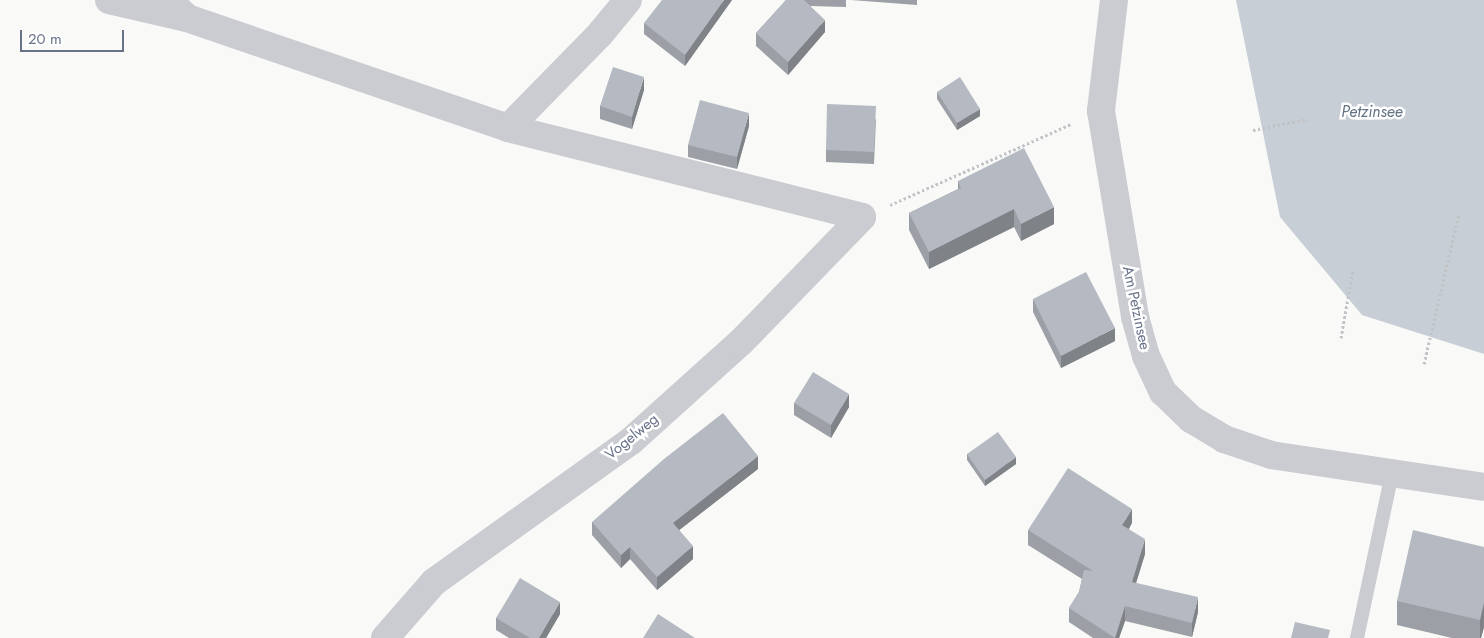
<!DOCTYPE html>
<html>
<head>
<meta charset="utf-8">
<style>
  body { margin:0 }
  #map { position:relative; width:1484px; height:638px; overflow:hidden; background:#f9faf7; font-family:Jost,sans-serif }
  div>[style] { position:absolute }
  .water>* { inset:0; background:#c8ced5 }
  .path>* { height:3px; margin-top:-1.5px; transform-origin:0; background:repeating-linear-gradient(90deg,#c1c3c6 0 2.5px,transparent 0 5px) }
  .service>* { height:14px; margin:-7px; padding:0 7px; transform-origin:7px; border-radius:7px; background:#caccd1 }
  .minor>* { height:28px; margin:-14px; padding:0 14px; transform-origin:14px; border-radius:14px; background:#caccd1 }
  .wall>* { inset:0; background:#9c9fa6 }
  .shaded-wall>* { inset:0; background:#7f8287 }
  .building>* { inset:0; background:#b5b9c1 }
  span { translate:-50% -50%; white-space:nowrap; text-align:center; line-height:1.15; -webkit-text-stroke:5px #fff; paint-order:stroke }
  .street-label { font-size:15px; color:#687289 }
  .water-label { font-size:16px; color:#647384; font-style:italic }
  .scale { position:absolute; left:20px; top:30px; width:104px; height:22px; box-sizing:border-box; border:2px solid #687289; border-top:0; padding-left:6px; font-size:15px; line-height:18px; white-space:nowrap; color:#687289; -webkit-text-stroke:4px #fff; paint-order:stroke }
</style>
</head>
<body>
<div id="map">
  <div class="water">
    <div style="clip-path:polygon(1236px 0,1484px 0,1484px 354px,1362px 315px,1280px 217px)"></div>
  </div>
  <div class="path">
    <div style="left:1253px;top:130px;width:56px;rotate:-11.3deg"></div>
    <div style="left:890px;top:205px;width:198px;rotate:-24.1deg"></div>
    <div style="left:1341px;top:338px;width:70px;rotate:-80.1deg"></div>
    <div style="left:1424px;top:364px;width:155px;rotate:-76.9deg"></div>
  </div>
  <div class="service">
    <div style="left:1357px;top:638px;width:169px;rotate:-78deg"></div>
  </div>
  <div class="minor">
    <div style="left:109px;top:0;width:80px;rotate:13deg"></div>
    <div style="left:168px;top:0;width:26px;rotate:43deg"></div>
    <div style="left:187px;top:18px;width:339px;rotate:18.9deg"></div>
    <div style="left:508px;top:128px;width:365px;rotate:14.1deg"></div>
    <div style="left:1114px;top:0;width:112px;rotate:96.7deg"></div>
    <div style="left:1101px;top:111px;width:209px;rotate:80.6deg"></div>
    <div style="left:1135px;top:317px;width:41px;rotate:74.2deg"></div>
    <div style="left:1146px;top:356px;width:40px;rotate:65deg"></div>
    <div style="left:1163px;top:392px;width:39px;rotate:44deg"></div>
    <div style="left:1191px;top:419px;width:39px;rotate:31deg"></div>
    <div style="left:1224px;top:439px;width:50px;rotate:18.8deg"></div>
    <div style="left:1271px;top:455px;width:215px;rotate:8.5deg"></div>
    <div style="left:508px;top:128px;width:132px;rotate:-45.6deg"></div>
    <div style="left:600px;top:34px;width:44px;rotate:-50.5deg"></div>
    <div style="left:385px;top:638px;width:74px;rotate:-48.8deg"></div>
    <div style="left:434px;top:582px;width:242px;rotate:-35.6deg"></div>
    <div style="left:631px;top:441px;width:148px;rotate:-42deg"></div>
    <div style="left:741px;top:342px;width:174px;rotate:-45.9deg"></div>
  </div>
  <div class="wall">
    <div style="clip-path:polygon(732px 0,685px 66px,644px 34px,644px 23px)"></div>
    <div style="clip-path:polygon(786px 0,846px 0,846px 7px,810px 6px,825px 32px,788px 75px,756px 46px,756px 33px)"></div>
    <div style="clip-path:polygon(851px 0,917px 0,917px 5px)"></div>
    <div style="clip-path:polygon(644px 90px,632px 129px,600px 119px,600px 106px)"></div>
    <div style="clip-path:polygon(937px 92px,980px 116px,957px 130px,937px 99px)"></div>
    <div style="clip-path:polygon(876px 119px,874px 164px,826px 162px,826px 150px)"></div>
    <div style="clip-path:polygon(749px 126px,737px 169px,688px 157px,688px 145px)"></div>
    <div style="clip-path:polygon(958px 181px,1054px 224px,1021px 241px,1014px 227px,929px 269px,909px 230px,909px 213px,958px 189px)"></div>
    <div style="clip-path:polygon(1033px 299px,1115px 341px,1061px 368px,1033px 312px)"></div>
    <div style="clip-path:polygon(794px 403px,849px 407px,831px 438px,794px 415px)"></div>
    <div style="clip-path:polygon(967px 454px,1016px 464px,985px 486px,967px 460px)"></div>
    <div style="clip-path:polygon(758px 469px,679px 530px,693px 559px,657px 590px,630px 559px,621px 568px,592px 535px,592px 522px)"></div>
    <div style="clip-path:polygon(1132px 523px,1129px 529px,1145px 554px,1136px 583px,1198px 612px,1192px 637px,1125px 621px,1119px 638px,1093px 638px,1069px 622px,1069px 608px,1079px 592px,1082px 579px,1028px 545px,1028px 530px)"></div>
    <div style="clip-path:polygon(1484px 547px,1484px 627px,1481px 638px,1452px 638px,1397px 625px,1397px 601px)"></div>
    <div style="clip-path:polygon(560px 614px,546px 638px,509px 638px,496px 630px,496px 618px)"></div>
  </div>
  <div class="shaded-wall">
    <div style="clip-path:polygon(724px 0,732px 0,685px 66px,685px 55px)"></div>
    <div style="clip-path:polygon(825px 20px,825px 32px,788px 75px,788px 62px)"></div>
    <div style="clip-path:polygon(644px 77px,644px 90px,632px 129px,632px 117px)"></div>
    <div style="clip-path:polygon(980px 109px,980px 116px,957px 130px,957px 123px)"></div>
    <div style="clip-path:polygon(749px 113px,749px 126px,737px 169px,737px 157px)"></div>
    <div style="clip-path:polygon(1054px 207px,1054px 224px,1021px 241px,1021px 224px)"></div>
    <div style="clip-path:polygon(1014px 209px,1014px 227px,929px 269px,929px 252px)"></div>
    <div style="clip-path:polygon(1115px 328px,1115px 341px,1061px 368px,1061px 356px)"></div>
    <div style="clip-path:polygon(849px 394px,849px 407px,831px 438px,831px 425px)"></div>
    <div style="clip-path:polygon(758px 456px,758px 469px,673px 535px,673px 523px)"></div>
    <div style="clip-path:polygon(1016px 457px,1016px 464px,985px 486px,985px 480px)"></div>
    <div style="clip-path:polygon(1132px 509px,1132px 523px,1122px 539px,1122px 525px)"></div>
    <div style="clip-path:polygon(1145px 539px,1145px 554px,1132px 596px,1132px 582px)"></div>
    <div style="clip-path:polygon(693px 546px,693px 559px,657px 590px,657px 577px)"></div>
    <div style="clip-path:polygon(630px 547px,630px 559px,621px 568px,621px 555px)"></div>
    <div style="clip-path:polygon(1198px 597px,1198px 612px,1192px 637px,1192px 623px)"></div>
    <div style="clip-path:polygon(560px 602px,560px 614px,546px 638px,539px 638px)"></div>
    <div style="clip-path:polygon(1484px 602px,1484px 627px,1481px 638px,1480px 638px,1480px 620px)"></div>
    <div style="clip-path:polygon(1125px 606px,1125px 621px,1119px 638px,1115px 638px)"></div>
  </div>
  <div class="building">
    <div style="clip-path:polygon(662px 0,724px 0,685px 55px,644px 23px)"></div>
    <div style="clip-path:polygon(786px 0,804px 0,825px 20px,788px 62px,756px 33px)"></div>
    <div style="clip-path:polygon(613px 67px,644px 77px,632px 117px,600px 106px)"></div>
    <div style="clip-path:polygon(960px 77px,980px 109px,957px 123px,937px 92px)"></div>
    <div style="clip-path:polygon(700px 100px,749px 113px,737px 157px,688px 145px)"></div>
    <div style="clip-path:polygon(827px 104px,876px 106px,874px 152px,826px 150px)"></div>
    <div style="clip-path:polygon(1024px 148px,1054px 207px,1021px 224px,1014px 209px,929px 252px,909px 213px,961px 188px,958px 181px)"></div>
    <div style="clip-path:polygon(1086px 272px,1115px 328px,1061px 356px,1033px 299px)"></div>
    <div style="clip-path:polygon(813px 372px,849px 394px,831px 425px,794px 403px)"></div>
    <div style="clip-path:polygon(723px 413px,758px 456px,673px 523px,693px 546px,657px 577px,630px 547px,621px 555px,592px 522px,664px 459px)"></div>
    <div style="clip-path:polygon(998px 432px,1016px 457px,985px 480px,967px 454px)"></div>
    <div style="clip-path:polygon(1068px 468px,1132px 509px,1122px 525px,1145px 539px,1132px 582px,1198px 597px,1192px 623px,1125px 606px,1115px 638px,1069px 608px,1079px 592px,1084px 570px,1093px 571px,1028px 530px)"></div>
    <div style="clip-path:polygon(1413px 530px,1484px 547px,1484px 602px,1480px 620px,1397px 601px)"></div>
    <div style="clip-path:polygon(520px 578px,560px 602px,539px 638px,530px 638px,496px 618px)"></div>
    <div style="clip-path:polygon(658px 614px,695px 638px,643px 638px)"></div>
    <div style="clip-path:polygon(1295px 622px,1330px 630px,1328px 638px,1291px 638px)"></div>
  </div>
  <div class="street-label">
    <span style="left:1136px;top:308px;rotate:78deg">Am Petzinsee</span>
    <span style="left:632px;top:437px;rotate:-39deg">Vogelweg</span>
  </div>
  <div class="water-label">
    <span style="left:1372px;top:112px">Petzinsee</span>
  </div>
  <div class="scale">20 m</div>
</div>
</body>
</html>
